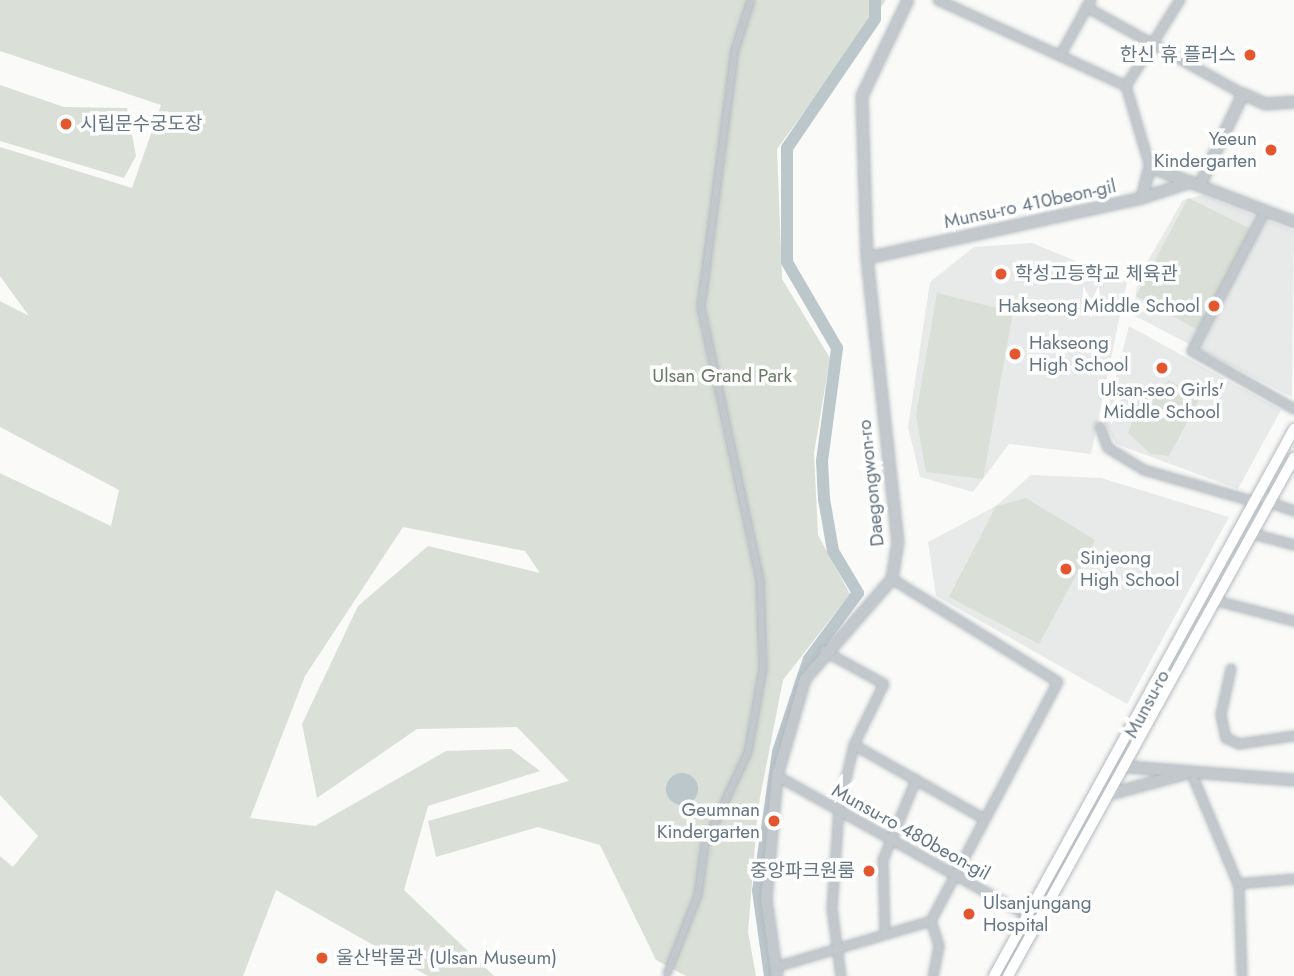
<!DOCTYPE html>
<html>
<head>
<meta charset="utf-8">
<style>
  body { margin:0 }
  #map { position:relative; width:1294px; height:976px; overflow:hidden; background:#fafaf8; font-family:Jost,"Noto Sans KR",sans-serif }
  div>[style] { position:absolute }
  .built>* { inset:0; background:#e8e9e9 }
  .green>* { inset:0; background:#dadfd7 }
  .water>* { inset:0; background:#bbc7cb }
  .round { border-radius:50% }
  .river>* { height:12px; margin:-6px; padding:0 6px; transform-origin:6px; border-radius:6px; background:#bbc7cb }
  .roads { filter:drop-shadow(0 0 2px #b3babf) drop-shadow(0 0 2px #b3babf) }
  .pedestrian>* { height:6px; margin:-3px; padding:0 3px; transform-origin:3px; border-radius:3px; background:#c3c8cc }
  .minor>* { height:8px; margin:-4px; padding:0 4px; transform-origin:4px; border-radius:4px; background:#c3c8cc }
  .tertiary>* { height:10px; margin:-5px; padding:0 5px; transform-origin:5px; border-radius:5px; background:#c3c8cc }
  .secondary>* { height:10px; margin:-5px; padding:0 5px; transform-origin:5px; border-radius:5px; background:#fff }
  .dots>* { width:19px; height:19px; translate:-50% -50%; box-sizing:border-box; border:4px solid #fff; border-radius:50% }
  span { translate:-50% -50%; white-space:nowrap; text-align:center; line-height:1.15; -webkit-text-stroke:7px #fff; paint-order:stroke }
  .poi-label { font-size:19px; color:#657683 }
  .right { translate:-100% -50%; text-align:right }
  .left { translate:0 -50%; text-align:left }
  .street-label { font-size:19px; color:#657683 }
  .park-label { font-size:19px; color:#687a64 }
</style>
</head>
<body>
<div id="map">
  <div class="built">
    <div style="clip-path:polygon(1202px 195px,1294px 231px,1292px 397px,1133px 315px,1138px 278px,1183px 200px)"></div>
    <div style="clip-path:polygon(1032px 243px,1127px 282px,1091px 454px,1009px 444px,973px 492px,920px 477px,908px 427px,930px 282px,974px 247px)"></div>
    <div style="clip-path:polygon(1129px 326px,1281px 410px,1238px 489px,1116px 444px,1104px 422px)"></div>
    <div style="clip-path:polygon(1031px 475px,1101px 478px,1229px 517px,1127px 704px,936px 596px,928px 542px,996px 506px)"></div>
  </div>
  <div class="green">
    <div style="clip-path:polygon(0 0,886px 0,777px 149px,782px 279px,830px 358px,814px 453px,818px 535px,850px 594px,783px 680px,758px 808px,748px 932px,756px 976px,686px 976px,656px 960px,600px 845px,538px 827px,436px 857px,428px 821px,569px 781px,517px 727px,417px 729px,317px 798px,302px 724px,358px 606px,428px 546px,540px 573px,525px 551px,403px 527px,305px 676px,250px 818px,315px 826px,446px 751px,511px 749px,540px 771px,428px 806px,404px 890px,494px 976px,428px 976px,276px 890px,243px 976px,0 976px,0 856px,13px 867px,38px 836px,0 795px,0 473px,111px 526px,119px 490px,0 427px,0 301px,29px 316px,0 276px,0 147px,132px 188px,161px 105px,0 51px)"></div>
    <div style="clip-path:polygon(0 85px,64px 107px,127px 108px,136px 156px,124px 178px,0 141px)"></div>
    <div style="clip-path:polygon(1188px 198px,1253px 230px,1200px 331px,1136px 296px)"></div>
    <div style="clip-path:polygon(937px 293px,1013px 312px,983px 479px,926px 472px,916px 415px)"></div>
    <div style="clip-path:polygon(1168px 380px,1200px 398px,1169px 456px,1151px 454px,1128px 433px,1143px 389px,1161px 393px)"></div>
    <div style="clip-path:polygon(1026px 498px,1095px 540px,1039px 644px,949px 597px,996px 506px)"></div>
  </div>
  <div class="water">
    <div class="round" style="left:666px;top:773px;width:32px;height:32px"></div>
  </div>
  <div class="river">
    <div style="left:770px;top:976px;width:86px;rotate:-98deg"></div>
    <div style="left:758px;top:891px;width:140px;rotate:-81.8deg"></div>
    <div style="left:778px;top:752px;width:98px;rotate:-71.6deg"></div>
    <div style="left:809px;top:659px;width:82px;rotate:-53.4deg"></div>
    <div style="left:858px;top:593px;width:49px;rotate:-120.8deg"></div>
    <div style="left:833px;top:551px;width:53px;rotate:-99.8deg"></div>
    <div style="left:824px;top:499px;width:38px;rotate:-93deg"></div>
    <div style="left:822px;top:461px;width:114px;rotate:-82.4deg"></div>
    <div style="left:837px;top:348px;width:99px;rotate:-120.2deg"></div>
    <div style="left:787px;top:262px;width:114px;rotate:-90deg"></div>
    <div style="left:787px;top:148px;width:156px;rotate:-55.7deg"></div>
    <div style="left:875px;top:19px;width:19px;rotate:-90deg"></div>
  </div>
  <div class="roads">
    <div class="pedestrian">
      <div style="left:667px;top:974px;width:85px;rotate:-68.6deg"></div>
      <div style="left:698px;top:895px;width:51px;rotate:-82.2deg"></div>
      <div style="left:705px;top:844px;width:102px;rotate:-64.9deg"></div>
      <div style="left:748px;top:752px;width:84px;rotate:-79.8deg"></div>
      <div style="left:763px;top:669px;width:89px;rotate:-91.9deg"></div>
      <div style="left:760px;top:580px;width:279px;rotate:-102.2deg"></div>
      <div style="left:701px;top:307px;width:259px;rotate:-82.5deg"></div>
      <div style="left:735px;top:50px;width:52px;rotate:-72.3deg"></div>
    </div>
    <div class="minor">
      <div style="left:938px;top:0;width:207px;rotate:24.6deg"></div>
      <div style="left:1086px;top:7px;width:179px;rotate:29deg"></div>
      <div style="left:1060px;top:56px;width:64px;rotate:-61deg"></div>
      <div style="left:1150px;top:167px;width:84px;rotate:-106.5deg"></div>
      <div style="left:1126px;top:86px;width:102px;rotate:-57.9deg"></div>
      <div style="left:1265px;top:211px;width:158px;rotate:117.5deg"></div>
      <div style="left:1192px;top:351px;width:117px;rotate:29.6deg"></div>
      <div style="left:1100px;top:427px;width:22px;rotate:69deg"></div>
      <div style="left:1108px;top:448px;width:42px;rotate:31.4deg"></div>
      <div style="left:1144px;top:470px;width:116px;rotate:16.1deg"></div>
      <div style="left:1263px;top:486px;width:15px;rotate:82deg"></div>
      <div style="left:1265px;top:501px;width:31px;rotate:19deg"></div>
      <div style="left:1253px;top:534px;width:42px;rotate:15deg"></div>
      <div style="left:892px;top:579px;width:195px;rotate:31.8deg"></div>
      <div style="left:1058px;top:682px;width:271px;rotate:118deg"></div>
      <div style="left:931px;top:921px;width:26px;rotate:72deg"></div>
      <div style="left:939px;top:946px;width:31px;rotate:101deg"></div>
      <div style="left:1217px;top:601px;width:80px;rotate:14.6deg"></div>
      <div style="left:824px;top:651px;width:68px;rotate:28.8deg"></div>
      <div style="left:884px;top:684px;width:68px;rotate:116.2deg"></div>
      <div style="left:854px;top:745px;width:66px;rotate:103.2deg"></div>
      <div style="left:839px;top:809px;width:99px;rotate:94deg"></div>
      <div style="left:832px;top:908px;width:69px;rotate:82.5deg"></div>
      <div style="left:1231px;top:669px;width:47px;rotate:102.3deg"></div>
      <div style="left:1221px;top:715px;width:24px;rotate:78deg"></div>
      <div style="left:1226px;top:738px;width:14px;rotate:25deg"></div>
      <div style="left:1239px;top:744px;width:56px;rotate:-8.3deg"></div>
      <div style="left:854px;top:745px;width:150px;rotate:29.6deg"></div>
      <div style="left:1191px;top:772px;width:124px;rotate:67.2deg"></div>
      <div style="left:1239px;top:886px;width:90px;rotate:88.1deg"></div>
      <div style="left:777px;top:776px;width:288px;rotate:29.1deg"></div>
      <div style="left:1238px;top:884px;width:56px;rotate:-5.1deg"></div>
      <div style="left:885px;top:934px;width:74px;rotate:-91.5deg"></div>
      <div style="left:883px;top:860px;width:87px;rotate:-67.6deg"></div>
      <div style="left:776px;top:967px;width:162px;rotate:-16.5deg"></div>
    </div>
    <div class="tertiary">
      <div style="left:1200px;top:185px;width:101px;rotate:-64.7deg"></div>
      <div style="left:1243px;top:94px;width:24px;rotate:24deg"></div>
      <div style="left:1265px;top:104px;width:29px;rotate:-4deg"></div>
      <div style="left:1142px;top:198px;width:52px;rotate:-18.1deg"></div>
      <div style="left:867px;top:258px;width:281px;rotate:-12.3deg"></div>
      <div style="left:1142px;top:198px;width:32px;rotate:-76deg"></div>
      <div style="left:1150px;top:167px;width:154px;rotate:20.9deg"></div>
      <div style="left:1128px;top:767px;width:167px;rotate:4.5deg"></div>
      <div style="left:1114px;top:793px;width:73px;rotate:-15.2deg"></div>
      <div style="left:777px;top:976px;width:78px;rotate:-98.1deg"></div>
      <div style="left:766px;top:899px;width:123px;rotate:-84.9deg"></div>
      <div style="left:777px;top:776px;width:101px;rotate:-73.9deg"></div>
      <div style="left:805px;top:679px;width:133px;rotate:-49deg"></div>
      <div style="left:892px;top:579px;width:36px;rotate:-81deg"></div>
      <div style="left:898px;top:543px;width:287px;rotate:-96.2deg"></div>
      <div style="left:867px;top:258px;width:162px;rotate:-91.8deg"></div>
      <div style="left:862px;top:96px;width:106px;rotate:-64.4deg"></div>
    </div>
    <div class="secondary">
      <div style="left:994px;top:976px;width:624px;rotate:-61.26deg"></div>
      <div style="left:1008px;top:976px;width:592px;rotate:-61.1deg"></div>
    </div>
  </div>
  <div class="dots">
    <div style="left:1250px;top:55px;background:#e4572e"></div>
    <div style="left:66px;top:124px;background:#e4572e"></div>
    <div style="left:1271px;top:150px;background:#e4572e"></div>
    <div style="left:1001px;top:274px;background:#e4572e"></div>
    <div style="left:1214px;top:306px;background:#e4572e"></div>
    <div style="left:1015px;top:354px;background:#e4572e"></div>
    <div style="left:1162px;top:368px;background:#e4572e"></div>
    <div style="left:1066px;top:569px;background:#e4572e"></div>
    <div style="left:774px;top:821px;background:#e4572e"></div>
    <div style="left:869px;top:871px;background:#e4572e"></div>
    <div style="left:969px;top:914px;background:#e4572e"></div>
    <div style="left:322px;top:958px;background:#e4572e"></div>
  </div>
  <div class="poi-label">
    <span class="right" style="left:1236px;top:55px">한신 휴 플러스</span>
    <span class="left" style="left:80px;top:124px">시립문수궁도장</span>
    <span class="right" style="left:1257px;top:150px">Yeeun<br>Kindergarten</span>
    <span class="left" style="left:1015px;top:274px">학성고등학교 체육관</span>
    <span class="right" style="left:1200px;top:306px">Hakseong Middle School</span>
    <span class="left" style="left:1029px;top:354px">Hakseong<br>High School</span>
    <span style="left:1162px;top:401px">Ulsan-seo Girls'<br>Middle School</span>
    <span class="left" style="left:1080px;top:569px">Sinjeong<br>High School</span>
    <span class="right" style="left:760px;top:821px">Geumnan<br>Kindergarten</span>
    <span class="right" style="left:855px;top:871px">중앙파크원룸</span>
    <span class="left" style="left:983px;top:914px">Ulsanjungang<br>Hospital</span>
    <span class="left" style="left:336px;top:958px">울산박물관 (Ulsan Museum)</span>
  </div>
  <div class="street-label">
    <span style="left:1030px;top:204px;rotate:-12deg">Munsu-ro 410beon-gil</span>
    <span style="left:871px;top:483px;rotate:-96deg">Daegongwon-ro</span>
    <span style="left:1147px;top:704px;rotate:-62deg">Munsu-ro</span>
    <span style="left:911px;top:832px;rotate:29deg">Munsu-ro 480beon-gil</span>
  </div>
  <div class="park-label">
    <span style="left:722px;top:376px">Ulsan Grand Park</span>
  </div>
</div>
</body>
</html>
